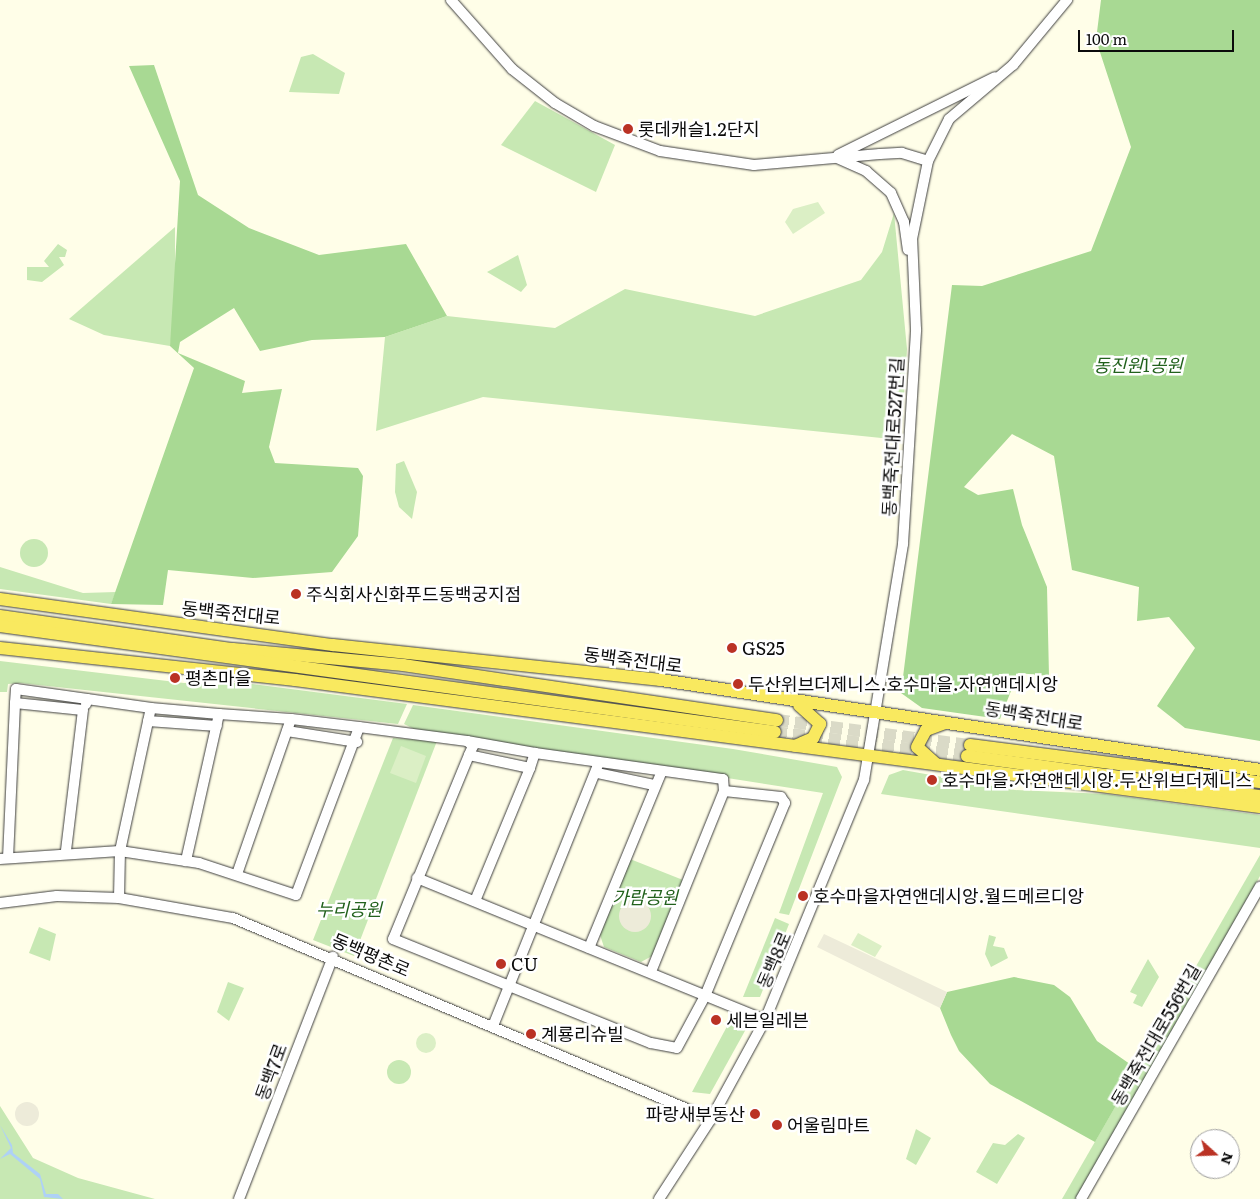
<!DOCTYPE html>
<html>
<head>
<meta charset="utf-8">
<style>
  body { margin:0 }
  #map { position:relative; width:1260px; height:1199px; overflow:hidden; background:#fffee8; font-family:Literata,"Noto Sans KR",serif }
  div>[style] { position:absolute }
  .green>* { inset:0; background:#c7e8b3 }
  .round { border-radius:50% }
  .forest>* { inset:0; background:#a8d993 }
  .pitch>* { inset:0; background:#dbefc5 }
  .plaza>* { inset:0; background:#edebd9 }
  .water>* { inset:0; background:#aed1f6 }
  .major-tunnel>* { height:12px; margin-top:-6px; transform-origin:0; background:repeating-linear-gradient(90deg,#dadac7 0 12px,transparent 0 18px) }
  .roads { filter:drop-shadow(0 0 1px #3e3e3e) drop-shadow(0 0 1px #3e3e3e) }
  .minor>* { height:10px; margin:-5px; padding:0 5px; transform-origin:5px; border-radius:5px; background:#fff }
  .major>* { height:12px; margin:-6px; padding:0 6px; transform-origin:6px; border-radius:6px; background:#f9e95f }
  .dots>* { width:14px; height:14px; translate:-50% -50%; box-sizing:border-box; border:2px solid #fff; border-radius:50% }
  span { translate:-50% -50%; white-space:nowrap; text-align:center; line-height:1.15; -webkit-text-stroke:5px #fff; paint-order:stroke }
  .poi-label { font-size:18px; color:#0b0b0b }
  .left { translate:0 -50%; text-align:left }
  .right { translate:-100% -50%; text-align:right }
  .park-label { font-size:18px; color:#21611c; font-style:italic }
  .street-label { font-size:18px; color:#0b0b0b }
  .north { position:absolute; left:1190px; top:1129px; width:50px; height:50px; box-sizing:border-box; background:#fff; border:1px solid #9d9d9d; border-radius:50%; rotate:110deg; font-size:14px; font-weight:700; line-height:20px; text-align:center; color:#0b0b0b }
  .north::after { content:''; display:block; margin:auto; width:18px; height:22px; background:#ba3224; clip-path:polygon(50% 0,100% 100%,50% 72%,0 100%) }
  .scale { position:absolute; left:1078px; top:30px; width:156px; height:22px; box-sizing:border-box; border:2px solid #0b0b0b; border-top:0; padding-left:6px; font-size:15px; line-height:18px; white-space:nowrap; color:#0b0b0b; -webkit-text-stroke:4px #fff; paint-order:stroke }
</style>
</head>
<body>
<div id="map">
  <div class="green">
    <div style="clip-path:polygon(313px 54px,345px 73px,339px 94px,289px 92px,301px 57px)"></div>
    <div style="clip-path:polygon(535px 101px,615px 145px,596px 192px,501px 145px)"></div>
    <div style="clip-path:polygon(894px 213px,907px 349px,901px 440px,483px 397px,376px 431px,385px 337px,447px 316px,555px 328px,625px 289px,755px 316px,861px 280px,882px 252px)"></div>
    <div style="clip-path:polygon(175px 227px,175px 318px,170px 346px,104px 335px,69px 319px)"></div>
    <div style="clip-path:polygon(58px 244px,67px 250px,65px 257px,59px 257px,64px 265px,42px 282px,27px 280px,27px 267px,49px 267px,44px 261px)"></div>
    <div style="clip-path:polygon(518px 255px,527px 285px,521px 292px,487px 272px)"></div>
    <div style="clip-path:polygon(404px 461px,417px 492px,412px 519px,399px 507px,395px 492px,396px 464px)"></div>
    <div class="round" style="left:20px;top:539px;width:28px;height:28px"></div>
    <div style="clip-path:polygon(0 567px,83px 593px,116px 592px,111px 604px,0 589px)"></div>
    <div style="clip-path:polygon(0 661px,184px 683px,244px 683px,407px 704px,398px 724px,20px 683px,8px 684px,7px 692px,0 692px)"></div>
    <div style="clip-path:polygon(413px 705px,733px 749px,837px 767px,842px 777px,789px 915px,779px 913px,823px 793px,414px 729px,404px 724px)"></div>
    <div style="clip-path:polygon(393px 738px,437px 741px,354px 956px,313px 940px)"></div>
    <div style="clip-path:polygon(903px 770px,1015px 790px,1105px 794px,1260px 815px,1260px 848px,881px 794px,889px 775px)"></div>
    <div style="clip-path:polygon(1260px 855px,1260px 876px,1077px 1199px,1062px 1199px)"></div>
    <div style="clip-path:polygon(630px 859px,683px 880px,652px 956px,641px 962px,604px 947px,600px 935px)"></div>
    <div style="clip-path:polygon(775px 918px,789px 924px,760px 997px,743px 997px)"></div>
    <div style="clip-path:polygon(39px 927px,56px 934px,50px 961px,29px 953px)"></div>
    <div style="clip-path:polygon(989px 935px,996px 937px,993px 946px,1004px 948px,1008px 958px,991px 967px,985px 954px)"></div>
    <div style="clip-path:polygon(1148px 959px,1159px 977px,1142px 1007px,1133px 1003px,1137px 995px,1130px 992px)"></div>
    <div style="clip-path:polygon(228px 982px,244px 988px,229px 1021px,217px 1012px)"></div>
    <div style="clip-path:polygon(732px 1017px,743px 1021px,746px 1029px,710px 1094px,692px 1092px)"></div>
    <div class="round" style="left:387px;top:1060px;width:24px;height:24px"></div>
    <div style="clip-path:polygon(0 1106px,33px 1158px,78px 1178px,155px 1199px,0 1199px)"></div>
    <div style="clip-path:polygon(916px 1129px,931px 1138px,916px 1165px,906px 1159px)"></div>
    <div style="clip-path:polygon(1018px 1134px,1025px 1138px,997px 1184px,976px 1172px,993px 1143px,1005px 1145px)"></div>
  </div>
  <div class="forest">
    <div style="clip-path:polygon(1101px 0,1260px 0,1260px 741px,1185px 728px,1157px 706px,1195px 648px,1169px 617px,1137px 621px,1139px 587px,1072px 570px,1054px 456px,1012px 434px,964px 487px,978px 495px,1013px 489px,1022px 525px,1047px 587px,1049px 676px,1018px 673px,1000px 719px,922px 708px,901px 693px,952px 285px,982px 286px,1091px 251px,1131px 147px,1096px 40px)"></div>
    <div style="clip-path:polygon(154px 65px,198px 195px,249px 228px,319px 255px,406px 244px,447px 316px,385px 337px,312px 340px,260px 351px,234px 308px,180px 342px,178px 353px,245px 381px,242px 393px,282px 389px,269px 447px,275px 463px,358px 468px,363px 476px,358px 536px,332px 572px,253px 578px,168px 570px,163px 605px,111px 604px,194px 368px,170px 346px,180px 181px,129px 66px)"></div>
    <div style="clip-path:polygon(1014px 977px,1054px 985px,1070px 997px,1097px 1041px,1137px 1069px,1095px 1142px,990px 1084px,959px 1051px,951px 1035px,940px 1008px,947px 992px)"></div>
  </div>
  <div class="pitch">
    <div style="clip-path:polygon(818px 202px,825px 213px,793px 234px,785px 222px,793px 209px)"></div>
    <div style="clip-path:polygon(401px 746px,426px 756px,416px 783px,390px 773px)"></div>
    <div style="clip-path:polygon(858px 933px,882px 946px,875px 957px,851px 945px)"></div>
    <div class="round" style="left:416px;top:1033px;width:20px;height:20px"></div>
  </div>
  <div class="plaza">
    <div class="round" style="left:619px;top:900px;width:32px;height:32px"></div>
    <div style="clip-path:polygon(824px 934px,947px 992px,940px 1008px,817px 947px)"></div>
    <div class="round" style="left:15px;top:1102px;width:24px;height:24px"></div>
  </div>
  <div class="water">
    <div style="clip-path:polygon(0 1125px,12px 1145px,13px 1153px,40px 1174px,46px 1194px,58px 1194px,63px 1199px,44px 1197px,40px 1179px,10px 1154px,0 1159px,11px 1148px)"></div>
  </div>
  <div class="major-tunnel">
    <div style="left:777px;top:720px;width:195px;rotate:7.4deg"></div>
    <div style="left:775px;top:732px;width:193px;rotate:7.1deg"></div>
  </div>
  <div class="roads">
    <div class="minor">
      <div style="left:451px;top:0;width:92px;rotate:48.5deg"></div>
      <div style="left:512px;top:69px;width:55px;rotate:38.3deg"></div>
      <div style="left:555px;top:103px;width:45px;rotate:30.5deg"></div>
      <div style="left:594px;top:126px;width:71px;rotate:20.7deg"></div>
      <div style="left:660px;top:151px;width:95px;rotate:8.5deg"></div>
      <div style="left:754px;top:165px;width:126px;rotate:-5deg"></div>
      <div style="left:880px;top:154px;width:22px;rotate:-3deg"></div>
      <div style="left:902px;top:153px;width:27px;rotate:17deg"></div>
      <div style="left:838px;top:155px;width:175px;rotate:-26.4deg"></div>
      <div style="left:837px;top:158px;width:32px;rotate:24deg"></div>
      <div style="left:866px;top:171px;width:33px;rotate:41deg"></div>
      <div style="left:891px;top:193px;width:32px;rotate:66deg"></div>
      <div style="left:904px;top:222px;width:28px;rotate:82deg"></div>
      <div style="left:15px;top:703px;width:14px;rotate:-86deg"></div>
      <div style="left:16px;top:689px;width:72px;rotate:8deg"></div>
      <div style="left:86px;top:704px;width:5px;rotate:-79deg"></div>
      <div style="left:87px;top:699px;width:65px;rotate:8deg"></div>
      <div style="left:219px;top:714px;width:72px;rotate:4deg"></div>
      <div style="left:148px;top:721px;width:69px;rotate:4.1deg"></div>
      <div style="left:359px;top:727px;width:109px;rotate:7.4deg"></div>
      <div style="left:467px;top:741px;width:8px;rotate:40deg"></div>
      <div style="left:473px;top:746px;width:10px;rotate:114deg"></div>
      <div style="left:287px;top:731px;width:71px;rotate:8.9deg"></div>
      <div style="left:467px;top:741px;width:69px;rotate:10deg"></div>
      <div style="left:530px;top:768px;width:16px;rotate:-72deg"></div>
      <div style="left:535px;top:753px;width:190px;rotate:7.9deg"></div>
      <div style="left:723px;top:779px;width:12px;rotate:85deg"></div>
      <div style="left:724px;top:791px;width:195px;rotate:112deg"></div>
      <div style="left:597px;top:773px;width:58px;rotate:11.9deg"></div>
      <div style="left:8px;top:858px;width:155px;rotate:-87.4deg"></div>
      <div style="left:15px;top:703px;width:68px;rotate:5.9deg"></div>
      <div style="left:83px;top:710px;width:142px;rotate:96.9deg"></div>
      <div style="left:0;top:859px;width:120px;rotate:-3.8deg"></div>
      <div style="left:120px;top:851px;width:80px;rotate:8.6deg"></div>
      <div style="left:199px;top:863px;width:102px;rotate:18.3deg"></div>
      <div style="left:296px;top:895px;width:179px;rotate:-69.4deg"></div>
      <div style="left:359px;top:727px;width:68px;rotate:-173.3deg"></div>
      <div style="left:291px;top:719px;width:164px;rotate:109.2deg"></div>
      <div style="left:417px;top:878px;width:376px;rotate:22.2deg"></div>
      <div style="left:119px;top:898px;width:47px;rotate:-88.8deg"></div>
      <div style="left:120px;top:851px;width:146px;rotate:-77.8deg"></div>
      <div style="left:151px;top:708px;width:68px;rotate:5deg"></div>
      <div style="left:219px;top:714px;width:151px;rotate:102.7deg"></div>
      <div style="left:475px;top:901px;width:144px;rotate:-67.5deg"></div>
      <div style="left:530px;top:768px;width:62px;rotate:-168deg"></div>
      <div style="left:469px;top:755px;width:199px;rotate:112.4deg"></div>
      <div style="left:393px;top:939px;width:278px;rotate:22deg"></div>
      <div style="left:651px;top:1043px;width:26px;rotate:11deg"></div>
      <div style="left:677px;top:1048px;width:59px;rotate:-61.7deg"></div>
      <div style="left:705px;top:996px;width:209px;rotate:-67.5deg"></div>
      <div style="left:785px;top:803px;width:7px;rotate:-124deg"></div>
      <div style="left:781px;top:797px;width:57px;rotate:-174deg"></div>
      <div style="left:0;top:903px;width:57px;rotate:-7deg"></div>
      <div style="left:57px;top:896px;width:62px;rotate:1.8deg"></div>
      <div style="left:119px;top:898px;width:116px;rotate:10deg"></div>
      <div style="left:233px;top:918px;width:519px;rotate:22.81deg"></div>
      <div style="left:589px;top:948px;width:191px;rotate:-67.6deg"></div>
      <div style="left:493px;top:1026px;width:284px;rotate:-68.1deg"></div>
      <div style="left:239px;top:1199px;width:260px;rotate:-68.8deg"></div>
      <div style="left:659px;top:1199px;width:95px;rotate:-57deg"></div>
      <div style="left:711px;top:1119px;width:113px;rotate:-61.4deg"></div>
      <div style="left:765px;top:1020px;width:260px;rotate:-67.6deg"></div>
      <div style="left:864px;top:780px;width:239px;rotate:-80.6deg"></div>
      <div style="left:903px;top:544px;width:215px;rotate:-86.5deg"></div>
      <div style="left:916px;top:329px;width:90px;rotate:-92.5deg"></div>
      <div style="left:912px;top:239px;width:80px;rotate:-78.4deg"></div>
      <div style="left:928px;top:161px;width:47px;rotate:-63.4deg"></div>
      <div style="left:949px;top:119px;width:84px;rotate:-40.2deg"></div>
      <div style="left:1013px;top:65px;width:85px;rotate:-50.3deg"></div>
      <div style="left:1081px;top:1199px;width:360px;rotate:-60.2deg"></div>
    </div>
    <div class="major">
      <div style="left:0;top:599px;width:336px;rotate:7.9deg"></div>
      <div style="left:333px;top:645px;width:330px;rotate:6.1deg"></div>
      <div style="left:661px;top:680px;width:606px;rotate:8.54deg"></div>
      <div style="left:0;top:616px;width:235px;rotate:8.1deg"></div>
      <div style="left:233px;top:649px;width:171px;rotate:5.4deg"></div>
      <div style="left:403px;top:665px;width:378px;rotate:8.4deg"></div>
      <div style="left:0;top:626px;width:782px;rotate:7.79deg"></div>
      <div style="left:0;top:648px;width:297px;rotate:6.2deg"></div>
      <div style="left:295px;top:680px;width:973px;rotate:7.5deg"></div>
      <div style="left:970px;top:745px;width:292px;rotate:7.3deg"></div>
      <div style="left:795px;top:746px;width:20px;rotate:-24deg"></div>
      <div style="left:813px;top:738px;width:16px;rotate:-63deg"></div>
      <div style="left:820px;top:724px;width:28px;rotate:-138deg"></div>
      <div style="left:967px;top:756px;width:296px;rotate:7.8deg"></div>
      <div style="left:936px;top:764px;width:25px;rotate:-138deg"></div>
      <div style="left:917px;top:747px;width:19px;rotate:-62deg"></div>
      <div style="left:926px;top:730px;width:20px;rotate:-20deg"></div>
    </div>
  </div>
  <div class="dots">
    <div style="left:628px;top:129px;background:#ba3224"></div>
    <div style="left:296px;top:594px;background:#ba3224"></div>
    <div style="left:732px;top:648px;background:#ba3224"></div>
    <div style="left:175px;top:678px;background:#ba3224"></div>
    <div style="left:738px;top:684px;background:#ba3224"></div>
    <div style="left:932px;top:780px;background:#ba3224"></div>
    <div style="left:803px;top:896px;background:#ba3224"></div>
    <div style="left:501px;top:964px;background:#ba3224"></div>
    <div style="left:716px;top:1020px;background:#ba3224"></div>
    <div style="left:531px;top:1034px;background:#ba3224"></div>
    <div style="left:755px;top:1114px;background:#ba3224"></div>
    <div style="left:777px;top:1125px;background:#ba3224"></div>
  </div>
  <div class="poi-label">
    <span class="left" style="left:638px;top:129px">롯데캐슬1.2단지</span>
    <span class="left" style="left:306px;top:594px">주식회사신화푸드동백궁지점</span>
    <span class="left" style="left:742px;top:648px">GS25</span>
    <span class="left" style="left:185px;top:678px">평촌마을</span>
    <span class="left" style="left:748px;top:684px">두산위브더제니스.호수마을.자연앤데시앙</span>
    <span class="left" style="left:942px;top:780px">호수마을.자연앤데시앙.두산위브더제니스</span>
    <span class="left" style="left:813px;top:896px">호수마을자연앤데시앙.월드메르디앙</span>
    <span class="left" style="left:511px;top:964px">CU</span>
    <span class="left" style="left:726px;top:1020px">세븐일레븐</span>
    <span class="left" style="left:541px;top:1034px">계룡리슈빌</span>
    <span class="right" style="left:745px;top:1114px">파랑새부동산</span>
    <span class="left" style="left:787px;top:1125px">어울림마트</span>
  </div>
  <div class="park-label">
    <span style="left:1138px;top:365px">동진원1공원</span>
    <span style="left:645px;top:897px">가람공원</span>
    <span style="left:349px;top:909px">누리공원</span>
  </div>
  <div class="street-label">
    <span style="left:893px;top:437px;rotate:-87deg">동백죽전대로527번길</span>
    <span style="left:231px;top:613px;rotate:6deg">동백죽전대로</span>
    <span style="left:633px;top:660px;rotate:7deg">동백죽전대로</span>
    <span style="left:1034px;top:716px;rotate:9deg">동백죽전대로</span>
    <span style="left:371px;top:955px;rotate:23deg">동백평촌로</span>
    <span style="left:774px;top:960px;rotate:-67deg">동백8로</span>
    <span style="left:1156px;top:1035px;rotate:-60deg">동백죽전대로556번길</span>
    <span style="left:271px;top:1072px;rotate:-70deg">동백7로</span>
  </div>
  <div class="north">N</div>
  <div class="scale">100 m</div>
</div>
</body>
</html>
